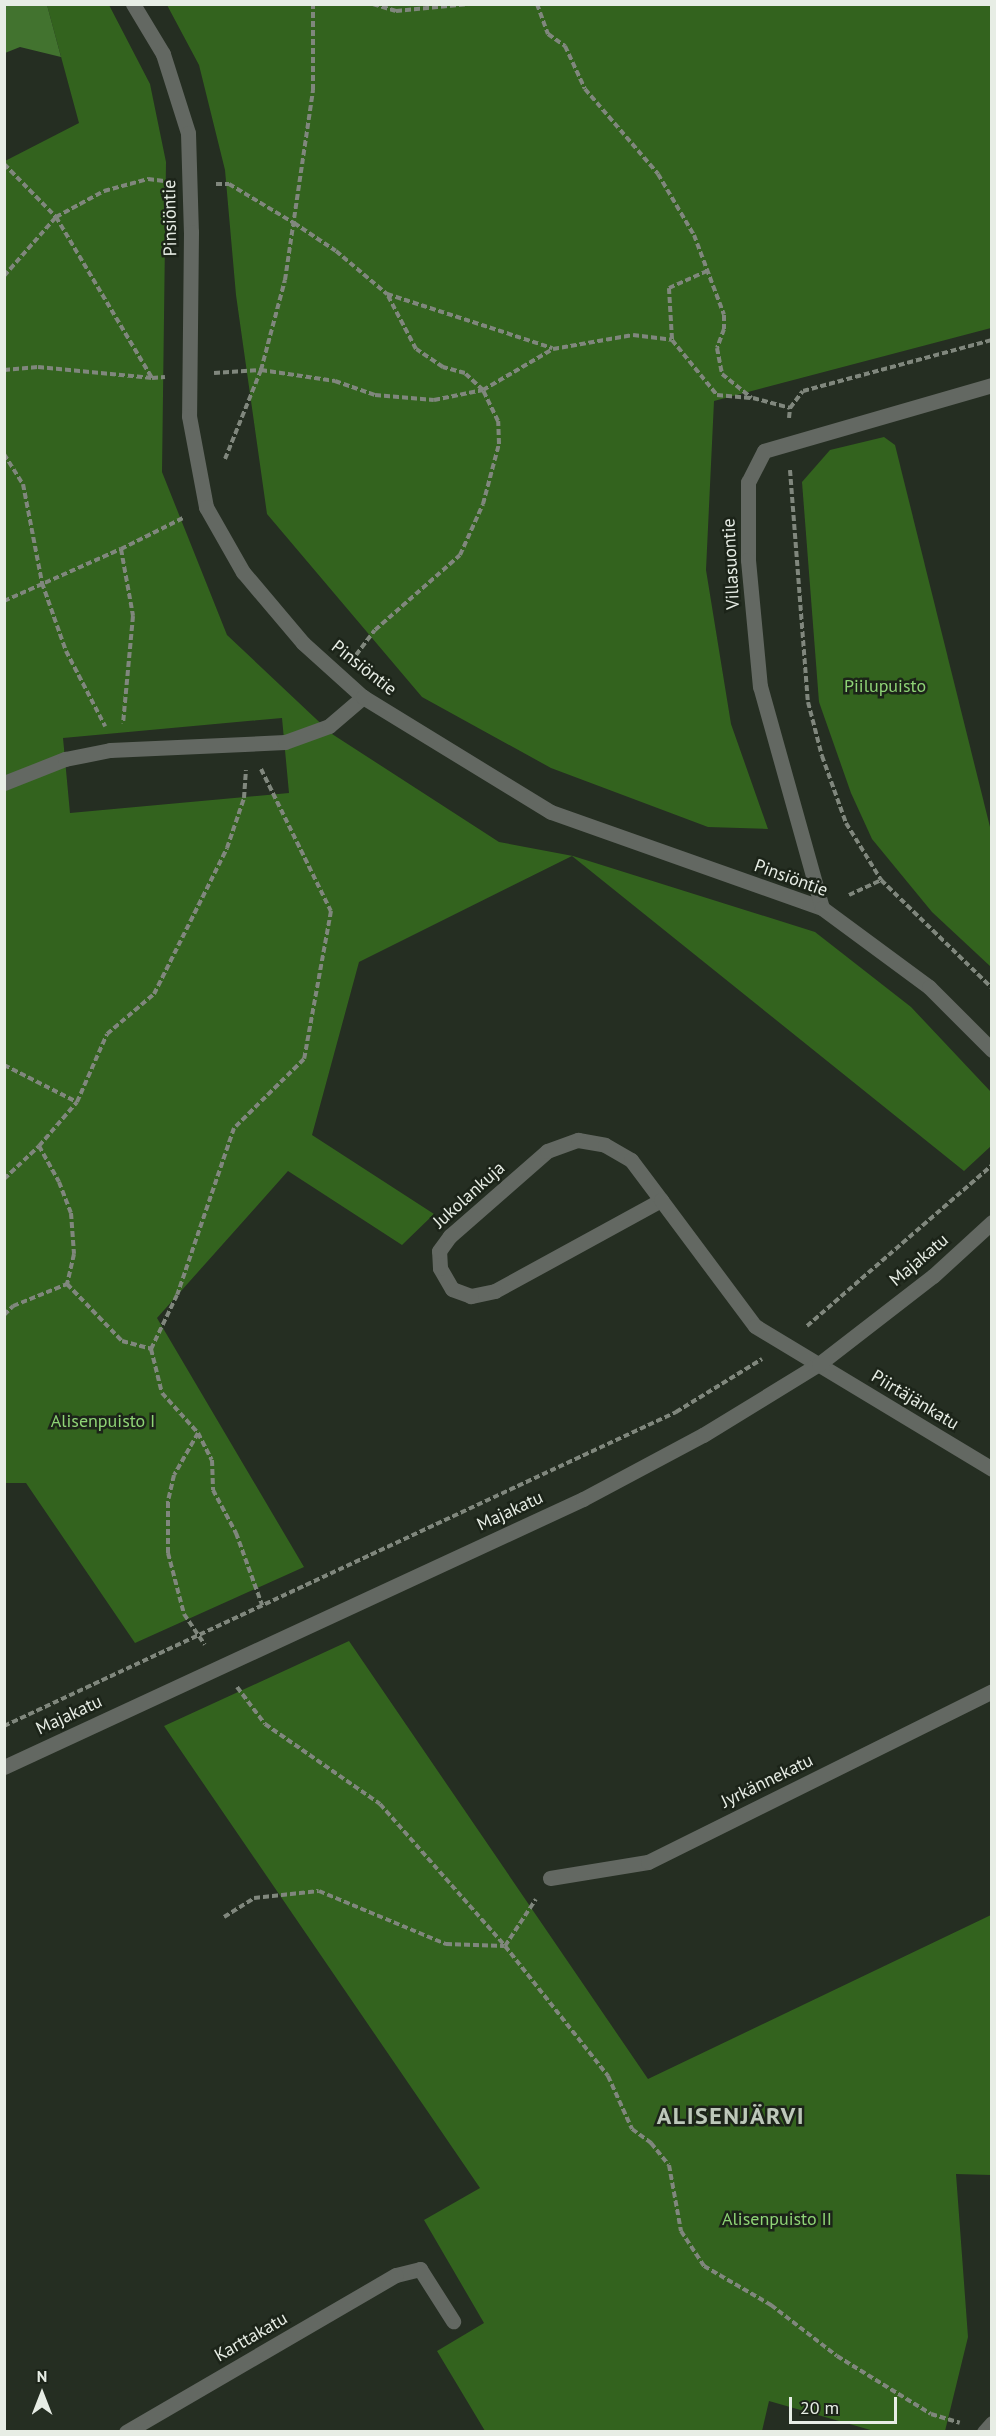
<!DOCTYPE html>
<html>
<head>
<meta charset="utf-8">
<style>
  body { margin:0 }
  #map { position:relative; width:996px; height:2436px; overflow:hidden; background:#252e22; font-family:"PT Sans",sans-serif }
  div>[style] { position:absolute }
  .forest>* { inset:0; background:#33631e }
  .water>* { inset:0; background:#42732f }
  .path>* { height:4px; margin-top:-2px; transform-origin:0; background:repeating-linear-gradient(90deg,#80877d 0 6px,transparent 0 9px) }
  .service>* { height:15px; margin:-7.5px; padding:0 7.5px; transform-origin:7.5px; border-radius:7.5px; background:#636862 }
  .minor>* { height:15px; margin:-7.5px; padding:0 7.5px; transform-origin:7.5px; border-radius:7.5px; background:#636862 }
  .tertiary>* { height:15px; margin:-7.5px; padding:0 7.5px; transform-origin:7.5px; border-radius:7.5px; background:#636862 }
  span { translate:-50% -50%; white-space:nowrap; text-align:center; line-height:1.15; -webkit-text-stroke:5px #1c2419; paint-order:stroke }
  .street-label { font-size:18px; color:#e7ede5 }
  .park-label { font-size:18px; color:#8fd476 }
  .district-label { font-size:24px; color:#bdc8ba; font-weight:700; letter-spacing:1.5px }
  .frame { position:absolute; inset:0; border:6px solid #e7ede5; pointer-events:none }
  .north { position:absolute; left:12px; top:2364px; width:60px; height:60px; -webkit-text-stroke:4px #1c2419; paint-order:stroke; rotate:0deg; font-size:16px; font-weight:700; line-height:24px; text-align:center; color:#e7ede5 }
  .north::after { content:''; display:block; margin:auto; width:21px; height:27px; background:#e7ede5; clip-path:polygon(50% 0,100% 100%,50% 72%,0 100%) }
  .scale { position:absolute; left:789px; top:2397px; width:108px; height:27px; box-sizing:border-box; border:3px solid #e7ede5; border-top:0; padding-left:8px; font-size:18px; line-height:21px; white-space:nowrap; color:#e7ede5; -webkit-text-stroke:4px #1c2419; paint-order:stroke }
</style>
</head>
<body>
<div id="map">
  <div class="forest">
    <div style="clip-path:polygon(evenodd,47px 5px,109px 5px,150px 84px,166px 162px,162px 472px,227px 635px,332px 734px,499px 842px,573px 856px,815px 932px,911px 1007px,991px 1092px,991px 1146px,964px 1171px,572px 856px,359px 962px,312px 1135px,434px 1214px,402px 1245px,288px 1171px,157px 1318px,304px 1567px,135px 1643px,26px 1483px,5px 1483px,5px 161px,79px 123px,47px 5px,282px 718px,289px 793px,70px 813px,63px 738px,282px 718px)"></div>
    <div style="clip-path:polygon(167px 5px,991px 5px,991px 328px,714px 401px,706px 570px,731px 724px,768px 829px,708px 827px,551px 768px,422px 697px,267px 514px,236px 295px,225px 170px,199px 65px)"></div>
    <div style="clip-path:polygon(884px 437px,895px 445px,991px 831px,991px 967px,932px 912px,872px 839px,851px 793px,819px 702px,802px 482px,830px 450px)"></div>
    <div style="clip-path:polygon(349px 1641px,648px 2079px,991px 1915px,991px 2175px,956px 2174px,968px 2337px,945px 2431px,874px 2431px,769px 2401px,762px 2431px,485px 2431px,437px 2351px,484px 2323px,424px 2220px,480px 2188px,164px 1726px)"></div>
  </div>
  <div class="water">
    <div style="clip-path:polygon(5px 4px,47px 5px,61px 57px,20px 47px,5px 53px)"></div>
  </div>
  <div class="path">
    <div style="left:373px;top:4px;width:24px;rotate:17deg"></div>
    <div style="left:396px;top:11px;width:73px;rotate:-5.5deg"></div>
    <div style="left:537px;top:4px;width:32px;rotate:70deg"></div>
    <div style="left:548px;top:34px;width:21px;rotate:35deg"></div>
    <div style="left:565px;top:46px;width:47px;rotate:65.1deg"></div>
    <div style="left:585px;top:89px;width:112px;rotate:49.3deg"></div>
    <div style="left:658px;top:174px;width:71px;rotate:59.5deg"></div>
    <div style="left:694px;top:235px;width:85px;rotate:69.4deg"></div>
    <div style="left:724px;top:315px;width:14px;rotate:90deg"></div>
    <div style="left:724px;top:329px;width:20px;rotate:110deg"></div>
    <div style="left:717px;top:348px;width:26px;rotate:79deg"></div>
    <div style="left:722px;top:374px;width:38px;rotate:39deg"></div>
    <div style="left:4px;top:164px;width:74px;rotate:45.5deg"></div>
    <div style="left:56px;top:217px;width:187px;rotate:59.2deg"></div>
    <div style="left:216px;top:184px;width:13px"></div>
    <div style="left:229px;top:184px;width:76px;rotate:31deg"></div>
    <div style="left:294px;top:223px;width:50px;rotate:33.7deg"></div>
    <div style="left:336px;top:251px;width:67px;rotate:40.1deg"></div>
    <div style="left:387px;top:294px;width:174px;rotate:18.1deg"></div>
    <div style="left:4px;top:276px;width:79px;rotate:-48.6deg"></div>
    <div style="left:56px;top:217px;width:55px;rotate:-28.4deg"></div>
    <div style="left:104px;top:191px;width:46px;rotate:-15.3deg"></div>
    <div style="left:148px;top:179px;width:16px;rotate:7deg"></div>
    <div style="left:672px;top:339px;width:51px;rotate:-93.4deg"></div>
    <div style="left:669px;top:288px;width:44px;rotate:-24.2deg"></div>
    <div style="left:4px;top:370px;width:34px;rotate:-5deg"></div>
    <div style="left:38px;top:367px;width:115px;rotate:5.5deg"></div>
    <div style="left:152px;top:378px;width:13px;rotate:-4deg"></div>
    <div style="left:214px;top:373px;width:47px;rotate:-3.7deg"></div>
    <div style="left:261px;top:370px;width:75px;rotate:8.5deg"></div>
    <div style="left:335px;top:381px;width:42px;rotate:19.3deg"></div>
    <div style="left:375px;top:395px;width:59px;rotate:4.8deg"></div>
    <div style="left:434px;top:400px;width:50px;rotate:-11.5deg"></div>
    <div style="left:483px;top:390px;width:81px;rotate:-30.4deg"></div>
    <div style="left:553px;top:349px;width:81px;rotate:-9.9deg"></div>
    <div style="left:633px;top:335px;width:39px;rotate:7deg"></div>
    <div style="left:672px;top:340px;width:71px;rotate:50.7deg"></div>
    <div style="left:717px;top:395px;width:36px;rotate:5deg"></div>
    <div style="left:753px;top:398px;width:38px;rotate:15deg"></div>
    <div style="left:789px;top:418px;width:10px;rotate:-84deg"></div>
    <div style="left:790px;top:408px;width:21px;rotate:-53deg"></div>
    <div style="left:803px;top:391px;width:196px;rotate:-15.1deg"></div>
    <div style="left:4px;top:454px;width:36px;rotate:58deg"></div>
    <div style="left:23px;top:484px;width:101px;rotate:79.1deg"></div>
    <div style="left:42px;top:583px;width:72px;rotate:70.6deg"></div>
    <div style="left:66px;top:651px;width:85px;rotate:62.5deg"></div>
    <div style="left:225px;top:459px;width:96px;rotate:-68deg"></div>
    <div style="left:261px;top:370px;width:93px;rotate:-75.1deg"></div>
    <div style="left:285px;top:280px;width:192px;rotate:-81.6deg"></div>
    <div style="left:313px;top:90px;width:86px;rotate:-90deg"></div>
    <div style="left:790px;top:470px;width:233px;rotate:85.6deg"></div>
    <div style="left:808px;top:702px;width:56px;rotate:75.5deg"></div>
    <div style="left:822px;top:756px;width:71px;rotate:70.3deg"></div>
    <div style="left:846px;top:823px;width:67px;rotate:58.4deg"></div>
    <div style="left:881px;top:880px;width:155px;rotate:44.2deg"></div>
    <div style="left:121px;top:549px;width:68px;rotate:79.8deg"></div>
    <div style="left:133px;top:616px;width:108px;rotate:95.3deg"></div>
    <div style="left:4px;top:601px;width:128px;rotate:-24deg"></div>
    <div style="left:121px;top:549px;width:69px;rotate:-26.6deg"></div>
    <div style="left:356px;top:655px;width:31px;rotate:-53deg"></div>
    <div style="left:375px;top:630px;width:113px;rotate:-41.4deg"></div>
    <div style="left:460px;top:555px;width:56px;rotate:-65.7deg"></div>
    <div style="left:483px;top:504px;width:62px;rotate:-75.1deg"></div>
    <div style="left:499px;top:444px;width:23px;rotate:-92deg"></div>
    <div style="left:498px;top:421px;width:34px;rotate:-116deg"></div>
    <div style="left:483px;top:390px;width:25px;rotate:-137deg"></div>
    <div style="left:465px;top:373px;width:23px;rotate:-165deg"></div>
    <div style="left:443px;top:367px;width:32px;rotate:-146deg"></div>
    <div style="left:416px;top:349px;width:62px;rotate:-117.8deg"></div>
    <div style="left:261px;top:769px;width:158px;rotate:63.8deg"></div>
    <div style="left:331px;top:911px;width:150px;rotate:100.3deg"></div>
    <div style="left:304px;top:1059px;width:98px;rotate:135.4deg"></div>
    <div style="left:234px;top:1128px;width:176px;rotate:108.8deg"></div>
    <div style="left:177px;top:1295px;width:60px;rotate:115.7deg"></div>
    <div style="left:151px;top:1349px;width:45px;rotate:76deg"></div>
    <div style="left:162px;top:1393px;width:54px;rotate:48deg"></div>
    <div style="left:198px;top:1433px;width:30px;rotate:63deg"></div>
    <div style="left:212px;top:1460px;width:30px;rotate:88deg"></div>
    <div style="left:213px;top:1490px;width:49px;rotate:61.9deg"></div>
    <div style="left:236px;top:1533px;width:77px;rotate:70.1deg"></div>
    <div style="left:849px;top:895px;width:35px;rotate:-25deg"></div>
    <div style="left:4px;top:1065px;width:82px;rotate:26.9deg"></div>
    <div style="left:39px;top:1146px;width:41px;rotate:60.9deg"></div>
    <div style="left:59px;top:1182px;width:33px;rotate:69deg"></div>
    <div style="left:71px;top:1213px;width:41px;rotate:85.8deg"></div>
    <div style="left:74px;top:1254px;width:31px;rotate:103deg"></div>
    <div style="left:67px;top:1284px;width:79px;rotate:46deg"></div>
    <div style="left:122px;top:1341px;width:30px;rotate:15deg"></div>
    <div style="left:4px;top:1179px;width:48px;rotate:-43.3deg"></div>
    <div style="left:39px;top:1146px;width:58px;rotate:-49.2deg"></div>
    <div style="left:77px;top:1102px;width:74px;rotate:-66.2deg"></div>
    <div style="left:107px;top:1034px;width:62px;rotate:-40.4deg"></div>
    <div style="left:154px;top:994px;width:163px;rotate:-63.4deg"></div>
    <div style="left:227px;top:848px;width:53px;rotate:-71.2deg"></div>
    <div style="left:244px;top:798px;width:28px;rotate:-86deg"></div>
    <div style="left:4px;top:1315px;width:13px;rotate:-45deg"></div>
    <div style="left:13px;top:1306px;width:58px;rotate:-22.2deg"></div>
    <div style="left:807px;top:1326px;width:245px;rotate:-41deg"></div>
    <div style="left:198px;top:1433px;width:48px;rotate:119.7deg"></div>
    <div style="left:174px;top:1475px;width:28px;rotate:103deg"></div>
    <div style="left:168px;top:1502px;width:51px;rotate:90deg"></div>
    <div style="left:168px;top:1553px;width:63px;rotate:75.3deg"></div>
    <div style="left:184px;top:1614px;width:37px;rotate:56deg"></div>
    <div style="left:237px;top:1687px;width:46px;rotate:52.9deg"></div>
    <div style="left:265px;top:1724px;width:140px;rotate:34.8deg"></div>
    <div style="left:380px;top:1804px;width:189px;rotate:48.6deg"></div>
    <div style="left:505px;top:1946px;width:166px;rotate:51.6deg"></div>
    <div style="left:608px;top:2076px;width:58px;rotate:65.6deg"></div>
    <div style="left:632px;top:2129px;width:24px;rotate:36deg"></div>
    <div style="left:651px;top:2143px;width:28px;rotate:51deg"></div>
    <div style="left:669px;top:2165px;width:67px;rotate:79.7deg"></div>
    <div style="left:681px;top:2231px;width:42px;rotate:56.7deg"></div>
    <div style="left:704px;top:2266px;width:78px;rotate:30.2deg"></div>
    <div style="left:771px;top:2305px;width:83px;rotate:37.7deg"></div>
    <div style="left:837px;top:2356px;width:110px;rotate:31.7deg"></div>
    <div style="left:931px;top:2414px;width:30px;rotate:17deg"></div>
    <div style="left:4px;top:1726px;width:742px;rotate:-25.04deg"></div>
    <div style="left:676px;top:1412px;width:101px;rotate:-31.6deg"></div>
    <div style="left:224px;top:1917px;width:36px;rotate:-32deg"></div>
    <div style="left:254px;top:1898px;width:65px;rotate:-6.1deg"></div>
    <div style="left:319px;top:1891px;width:138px;rotate:22.7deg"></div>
    <div style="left:446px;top:1944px;width:58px;rotate:2deg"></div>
    <div style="left:505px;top:1946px;width:56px;rotate:-56.6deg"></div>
  </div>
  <div class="service">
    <div style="left:4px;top:783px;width:66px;rotate:-21.5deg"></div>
    <div style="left:65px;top:759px;width:46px;rotate:-11.3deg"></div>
    <div style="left:110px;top:750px;width:175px;rotate:-2.6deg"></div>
    <div style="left:285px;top:742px;width:47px;rotate:-20deg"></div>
    <div style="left:329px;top:726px;width:45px;rotate:-40.5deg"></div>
    <div style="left:396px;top:2275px;width:25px;rotate:-14deg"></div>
    <div style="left:420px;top:2269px;width:62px;rotate:57.6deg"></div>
  </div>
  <div class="minor">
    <div style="left:133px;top:4px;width:58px;rotate:59deg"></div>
    <div style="left:163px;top:54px;width:83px;rotate:72.4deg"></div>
    <div style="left:188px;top:133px;width:99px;rotate:88.3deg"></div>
    <div style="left:191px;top:232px;width:184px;rotate:90.6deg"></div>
    <div style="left:189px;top:416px;width:93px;rotate:79.4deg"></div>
    <div style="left:206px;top:507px;width:75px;rotate:60.4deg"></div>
    <div style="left:243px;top:572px;width:93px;rotate:49.8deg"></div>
    <div style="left:303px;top:643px;width:81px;rotate:42deg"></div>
    <div style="left:363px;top:697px;width:220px;rotate:31.5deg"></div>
    <div style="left:551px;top:812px;width:288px;rotate:19.5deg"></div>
    <div style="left:661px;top:1200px;width:189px;rotate:151.3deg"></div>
    <div style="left:495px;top:1291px;width:25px;rotate:168deg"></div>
    <div style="left:471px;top:1296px;width:20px;rotate:-160deg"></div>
    <div style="left:452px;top:1289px;width:24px;rotate:-120deg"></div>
    <div style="left:440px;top:1268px;width:17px;rotate:-93deg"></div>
    <div style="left:439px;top:1251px;width:19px;rotate:-54deg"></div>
    <div style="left:450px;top:1236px;width:129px;rotate:-41.2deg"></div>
    <div style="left:547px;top:1151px;width:33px;rotate:-20deg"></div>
    <div style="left:578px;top:1140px;width:27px;rotate:10deg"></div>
    <div style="left:605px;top:1145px;width:30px;rotate:30deg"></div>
    <div style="left:631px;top:1160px;width:50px;rotate:53.1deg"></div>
    <div style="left:661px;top:1200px;width:157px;rotate:53.3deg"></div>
    <div style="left:755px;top:1326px;width:277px;rotate:31.1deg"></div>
    <div style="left:550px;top:1878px;width:99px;rotate:-9.3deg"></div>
    <div style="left:648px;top:1862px;width:384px;rotate:-26.4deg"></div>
    <div style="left:126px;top:2432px;width:312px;rotate:-30.2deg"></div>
    <div style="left:984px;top:2432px;width:12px;rotate:-48deg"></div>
  </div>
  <div class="tertiary">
    <div style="left:992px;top:385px;width:237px;rotate:163.9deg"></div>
    <div style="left:764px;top:451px;width:35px;rotate:117deg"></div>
    <div style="left:748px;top:482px;width:78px;rotate:90deg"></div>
    <div style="left:748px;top:560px;width:127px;rotate:84.6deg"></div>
    <div style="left:760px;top:686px;width:230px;rotate:74.4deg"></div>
    <div style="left:822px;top:908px;width:133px;rotate:36.4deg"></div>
    <div style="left:929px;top:987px;width:89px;rotate:45deg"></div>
    <div style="left:4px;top:1767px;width:638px;rotate:-24.84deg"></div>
    <div style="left:583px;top:1499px;width:136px;rotate:-28.1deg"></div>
    <div style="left:703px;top:1435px;width:136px;rotate:-31.5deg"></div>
    <div style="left:819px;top:1364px;width:144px;rotate:-37.7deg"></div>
    <div style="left:933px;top:1276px;width:80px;rotate:-42.5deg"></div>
  </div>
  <div class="street-label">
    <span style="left:170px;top:218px;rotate:-91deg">Pinsiöntie</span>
    <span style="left:731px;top:564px;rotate:-93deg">Villasuontie</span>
    <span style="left:364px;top:668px;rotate:38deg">Pinsiöntie</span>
    <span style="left:791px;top:878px;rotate:20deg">Pinsiöntie</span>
    <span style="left:469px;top:1195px;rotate:-42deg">Jukolankuja</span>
    <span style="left:919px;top:1260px;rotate:-40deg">Majakatu</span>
    <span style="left:915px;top:1400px;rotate:31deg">Piirtäjänkatu</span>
    <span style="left:510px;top:1511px;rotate:-25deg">Majakatu</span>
    <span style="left:69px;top:1715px;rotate:-25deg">Majakatu</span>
    <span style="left:767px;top:1781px;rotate:-26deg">Jyrkännekatu</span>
    <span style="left:251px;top:2337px;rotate:-30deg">Karttakatu</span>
  </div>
  <div class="park-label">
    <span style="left:885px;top:686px">Piilupuisto</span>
    <span style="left:103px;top:1421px">Alisenpuisto I</span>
    <span style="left:777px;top:2219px">Alisenpuisto II</span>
  </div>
  <div class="district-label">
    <span style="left:731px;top:2116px">ALISENJÄRVI</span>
  </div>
  <div class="frame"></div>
  <div class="north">N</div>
  <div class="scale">20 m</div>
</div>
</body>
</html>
